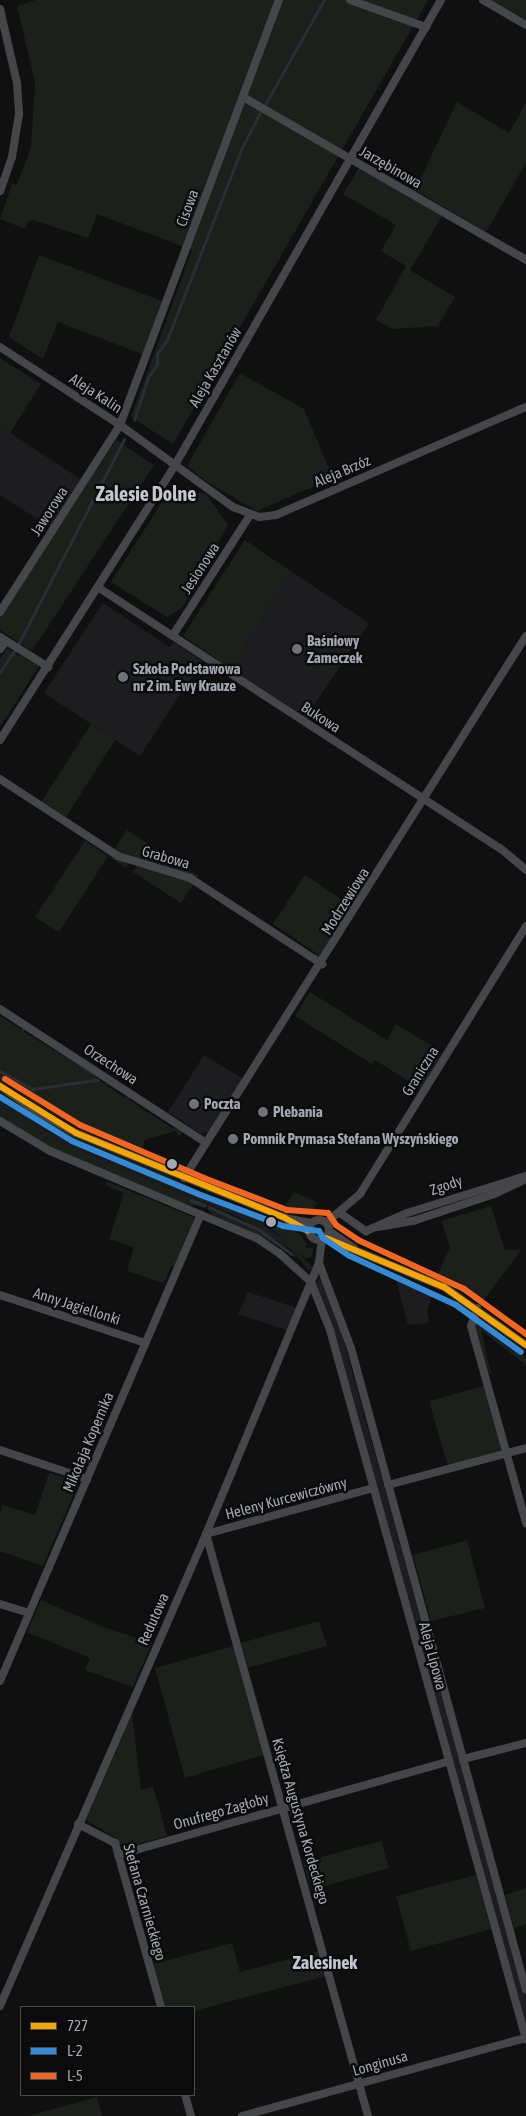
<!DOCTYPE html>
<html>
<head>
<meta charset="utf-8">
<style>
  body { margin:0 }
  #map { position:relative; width:526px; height:2116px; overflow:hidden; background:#101011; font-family:"Asap Condensed",sans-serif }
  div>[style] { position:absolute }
  .built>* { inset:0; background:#1d1d1f }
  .green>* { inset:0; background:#1b201b }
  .stream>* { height:2.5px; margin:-1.25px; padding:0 1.25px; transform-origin:1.25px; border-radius:1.25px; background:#283035 }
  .minor>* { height:8px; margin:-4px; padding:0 4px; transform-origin:4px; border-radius:4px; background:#454649 }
  .minor>.ring { margin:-4px; padding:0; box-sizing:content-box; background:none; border:8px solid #454649; border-radius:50% }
  .bus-1>* { height:6px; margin:-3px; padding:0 3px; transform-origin:3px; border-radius:3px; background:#f7a600 }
  .bus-2>* { height:6px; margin:-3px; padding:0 3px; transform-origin:3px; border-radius:3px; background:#338bd7 }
  .bus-3>* { height:6px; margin:-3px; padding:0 3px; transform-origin:3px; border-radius:3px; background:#f26522 }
  .dots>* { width:14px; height:14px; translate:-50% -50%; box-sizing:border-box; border:2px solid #0b0b0c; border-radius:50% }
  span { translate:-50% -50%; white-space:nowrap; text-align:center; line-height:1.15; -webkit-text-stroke:5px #0b0b0c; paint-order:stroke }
  .street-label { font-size:15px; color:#a2a8b1 }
  .poi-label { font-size:15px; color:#a2a8b1; font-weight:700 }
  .left { translate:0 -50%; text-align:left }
  .quarter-label { font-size:18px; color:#c3c6ce; font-weight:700 }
  .district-label { font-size:20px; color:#c3c6ce; font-weight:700 }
  .legend { position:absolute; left:20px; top:2006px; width:175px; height:90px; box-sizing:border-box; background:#0b0b0c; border:1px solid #474a4e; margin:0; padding:6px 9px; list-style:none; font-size:15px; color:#a2a8b1 }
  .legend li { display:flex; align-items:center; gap:10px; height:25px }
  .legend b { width:25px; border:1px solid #474a4e }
</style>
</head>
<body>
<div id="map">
  <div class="built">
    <div style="clip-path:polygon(0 426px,80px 479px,50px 527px,0 495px)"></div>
    <div style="clip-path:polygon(292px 572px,369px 623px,306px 717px,230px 668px)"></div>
    <div style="clip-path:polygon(103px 603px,170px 647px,174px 642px,202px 661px,140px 756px,44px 693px)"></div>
    <div style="clip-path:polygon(204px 1055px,243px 1079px,210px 1132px,201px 1134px,168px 1112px)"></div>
    <div style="clip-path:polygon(0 1100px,36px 1126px,71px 1143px,258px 1221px,292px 1245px,313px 1268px,309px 1271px,291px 1249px,239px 1217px,42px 1135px,0 1106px)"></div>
    <div style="clip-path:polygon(395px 1276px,432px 1295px,427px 1311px,429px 1323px,408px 1325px)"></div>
    <div style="clip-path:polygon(320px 1277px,331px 1295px,526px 2001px,526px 2033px,316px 1284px)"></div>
    <div style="clip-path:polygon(248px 1292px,297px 1308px,287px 1330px,238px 1314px)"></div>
  </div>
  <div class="green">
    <div style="clip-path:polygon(36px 0,428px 0,173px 444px,131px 417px,192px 250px,97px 214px,88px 238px,33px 220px,28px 221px,25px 229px,0 219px,12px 184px,17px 185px,31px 147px,35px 82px,17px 6px)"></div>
    <div style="clip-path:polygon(491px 0,526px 0,526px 20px)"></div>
    <div style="clip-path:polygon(457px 102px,509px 133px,526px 103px,526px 163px,486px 232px,415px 190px)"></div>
    <div style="clip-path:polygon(359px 168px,442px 216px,410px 270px,455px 297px,438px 326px,393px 329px,376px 320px,406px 266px,381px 251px,396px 225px,343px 194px)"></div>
    <div style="clip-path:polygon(39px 255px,162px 301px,142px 354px,58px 322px,43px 359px,9px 337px)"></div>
    <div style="clip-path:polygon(0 358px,41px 384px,10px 433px,0 426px)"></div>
    <div style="clip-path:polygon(240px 373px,304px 409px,333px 478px,257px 511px,207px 482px,187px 466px)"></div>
    <div style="clip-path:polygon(116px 440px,154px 465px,32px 651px,0 630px,0 617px)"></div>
    <div style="clip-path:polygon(171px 488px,206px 494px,228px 525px,183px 607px,167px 617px,111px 582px)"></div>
    <div style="clip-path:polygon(245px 540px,292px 572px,230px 668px,183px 636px)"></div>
    <div style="clip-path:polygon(7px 648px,39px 666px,0 727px,0 659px)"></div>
    <div style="clip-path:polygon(91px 724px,115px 740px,66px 817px,42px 801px)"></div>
    <div style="clip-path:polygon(127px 830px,198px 876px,196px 879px,114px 850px)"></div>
    <div style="clip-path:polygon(85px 841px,108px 856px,129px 863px,126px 868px,108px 856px,59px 932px,35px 917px)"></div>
    <div style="clip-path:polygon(137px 865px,181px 878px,194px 884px,181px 903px,133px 872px)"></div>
    <div style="clip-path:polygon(305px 875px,352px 906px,320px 956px,273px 924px)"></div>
    <div style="clip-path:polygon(310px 992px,387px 1040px,396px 1024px,442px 1052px,421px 1089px,375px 1060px,372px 1064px,295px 1016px)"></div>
    <div style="clip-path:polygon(0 1016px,21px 1029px,24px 1028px,24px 1032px,86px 1069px,104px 1084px,107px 1082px,107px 1086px,125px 1098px,129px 1097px,129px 1100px,170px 1127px,181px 1130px,181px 1135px,178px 1136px,176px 1131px,144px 1140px,143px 1152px,82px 1131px,30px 1101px,0 1080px)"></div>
    <div style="clip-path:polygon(0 1091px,77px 1138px,162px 1173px,198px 1190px,209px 1199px,36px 1126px,0 1100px)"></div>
    <div style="clip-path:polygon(0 1106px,42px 1135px,207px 1204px,205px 1208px,182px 1203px,45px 1145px,0 1117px)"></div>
    <div style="clip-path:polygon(106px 1181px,193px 1217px,194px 1224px,176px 1268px,171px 1266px,164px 1283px,127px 1271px,134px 1247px,109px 1239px,124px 1193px,105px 1185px)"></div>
    <div style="clip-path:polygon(294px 1192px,317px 1202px,312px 1214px,283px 1209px)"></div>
    <div style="clip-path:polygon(211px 1197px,268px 1222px,267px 1225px,284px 1226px,299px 1234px,307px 1244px,306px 1248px,313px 1248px,312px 1256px,306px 1259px,272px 1229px,210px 1200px)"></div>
    <div style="clip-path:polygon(208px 1205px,265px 1230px,301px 1260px,260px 1236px,213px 1215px,207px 1209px)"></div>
    <div style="clip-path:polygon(491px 1206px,505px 1250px,521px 1250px,483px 1301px,500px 1316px,457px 1284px,458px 1282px,438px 1274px,450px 1247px,441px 1221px)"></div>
    <div style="clip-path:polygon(348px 1234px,391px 1256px,390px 1259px,345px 1236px)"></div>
    <div style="clip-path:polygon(478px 1320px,526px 1358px,526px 1365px,481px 1330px,491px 1374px,489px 1374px,474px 1322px)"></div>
    <div style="clip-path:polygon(484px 1386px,502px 1452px,448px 1467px,429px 1401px)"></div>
    <div style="clip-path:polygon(49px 1473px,79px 1482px,43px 1566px,0 1551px,0 1514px,3px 1505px,35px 1515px)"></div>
    <div style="clip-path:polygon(467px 1540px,485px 1608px,431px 1621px,413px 1555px)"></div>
    <div style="clip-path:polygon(41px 1600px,103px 1627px,152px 1643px,133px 1687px,85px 1670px,90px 1658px,27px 1632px)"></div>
    <div style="clip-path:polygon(319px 1621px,327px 1646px,248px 1668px,241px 1643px)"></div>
    <div style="clip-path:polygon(233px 1646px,264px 1755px,185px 1778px,155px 1668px)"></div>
    <div style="clip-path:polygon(132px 1714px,141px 1790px,153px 1786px,167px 1836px,132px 1846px,121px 1845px,114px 1837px,86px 1820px)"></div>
    <div style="clip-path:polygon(381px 1841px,389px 1868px,312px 1890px,303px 1862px)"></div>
    <div style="clip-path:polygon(476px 1875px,491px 1929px,411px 1951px,396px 1896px)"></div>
    <div style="clip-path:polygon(526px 1888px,526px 1924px,514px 1928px,505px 1895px)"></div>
    <div style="clip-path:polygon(232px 1943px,240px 1972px,319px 1951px,326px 1976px,194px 2011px,194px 2007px,166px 2007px,153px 1964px)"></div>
    <div style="clip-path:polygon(97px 2097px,102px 2116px,28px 2116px)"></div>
  </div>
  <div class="stream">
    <div style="left:265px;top:105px;width:120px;rotate:-60.7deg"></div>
    <div style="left:134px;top:420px;width:44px;rotate:-71.6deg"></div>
    <div style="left:148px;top:378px;width:17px;rotate:-57deg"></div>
    <div style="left:157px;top:364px;width:10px;rotate:-90deg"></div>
    <div style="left:157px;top:354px;width:17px;rotate:-54deg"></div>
    <div style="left:167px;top:340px;width:206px;rotate:-68.7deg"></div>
    <div style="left:242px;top:148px;width:39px;rotate:-63deg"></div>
    <div style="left:19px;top:643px;width:229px;rotate:-62.7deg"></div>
    <div style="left:0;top:672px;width:25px;rotate:-56deg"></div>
    <div style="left:0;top:1071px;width:37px;rotate:29deg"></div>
    <div style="left:32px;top:1089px;width:66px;rotate:-7.9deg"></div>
    <div style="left:0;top:1095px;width:90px;rotate:31.4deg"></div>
    <div style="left:77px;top:1142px;width:128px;rotate:23deg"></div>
    <div style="left:191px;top:1200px;width:15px;rotate:20deg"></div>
    <div style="left:209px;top:1207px;width:56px;rotate:24.3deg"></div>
    <div style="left:260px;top:1230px;width:40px;rotate:37deg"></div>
  </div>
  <div class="minor">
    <div style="left:350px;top:0;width:81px;rotate:19.6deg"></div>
    <div style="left:483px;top:0;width:50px;rotate:30.2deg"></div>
    <div style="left:0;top:9px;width:76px;rotate:77.1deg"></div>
    <div style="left:17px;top:83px;width:31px;rotate:86deg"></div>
    <div style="left:19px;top:114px;width:44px;rotate:99.2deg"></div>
    <div style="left:12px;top:157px;width:36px;rotate:109deg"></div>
    <div style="left:243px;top:97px;width:327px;rotate:29.9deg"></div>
    <div style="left:0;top:347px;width:143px;rotate:33deg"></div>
    <div style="left:120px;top:425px;width:140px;rotate:36deg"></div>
    <div style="left:233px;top:507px;width:28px;rotate:21deg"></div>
    <div style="left:259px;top:517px;width:17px;rotate:-7deg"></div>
    <div style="left:276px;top:515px;width:272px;rotate:-23.4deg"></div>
    <div style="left:99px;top:588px;width:478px;rotate:33deg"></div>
    <div style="left:500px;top:848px;width:34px;rotate:40deg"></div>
    <div style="left:0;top:612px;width:222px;rotate:-57.3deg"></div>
    <div style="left:120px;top:425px;width:454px;rotate:-69.5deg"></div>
    <div style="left:173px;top:635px;width:143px;rotate:-57.3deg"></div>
    <div style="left:0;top:637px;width:57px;rotate:32deg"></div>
    <div style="left:0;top:649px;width:10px;rotate:-53deg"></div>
    <div style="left:0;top:740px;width:326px;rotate:-57.5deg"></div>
    <div style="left:175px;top:465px;width:536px;rotate:-60.23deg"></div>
    <div style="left:0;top:779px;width:141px;rotate:33.1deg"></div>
    <div style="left:118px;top:856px;width:75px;rotate:17deg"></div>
    <div style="left:190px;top:878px;width:158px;rotate:33.1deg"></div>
    <div style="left:0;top:1009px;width:246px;rotate:33deg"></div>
    <div style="left:0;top:1086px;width:44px;rotate:34.8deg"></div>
    <div style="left:36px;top:1111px;width:46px;rotate:28.8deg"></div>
    <div style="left:76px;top:1133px;width:226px;rotate:22.1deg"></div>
    <div style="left:285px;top:1218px;width:26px;rotate:29deg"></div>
    <div style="left:0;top:1121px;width:58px;rotate:31deg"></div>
    <div style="left:50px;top:1151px;width:226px;rotate:22.9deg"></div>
    <div style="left:258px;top:1239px;width:25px;rotate:34deg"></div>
    <div style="left:279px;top:1253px;width:43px;rotate:42.2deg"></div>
    <div style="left:311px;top:1282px;width:52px;rotate:68.4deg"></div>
    <div style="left:330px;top:1330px;width:736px;rotate:74.55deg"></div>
    <div style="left:184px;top:1178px;width:641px;rotate:-57.75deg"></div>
    <div style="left:340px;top:1213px;width:32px;rotate:35deg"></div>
    <div style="left:366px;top:1231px;width:45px;rotate:-23.7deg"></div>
    <div style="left:407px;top:1213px;width:125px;rotate:-17.3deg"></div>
    <div style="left:285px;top:1218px;width:26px;rotate:11deg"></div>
    <div class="ring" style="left:309px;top:1220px;width:12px;height:12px"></div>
    <div style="left:326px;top:1223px;width:45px;rotate:-40.5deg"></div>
    <div style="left:360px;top:1194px;width:315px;rotate:-58.2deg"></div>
    <div style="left:378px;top:1227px;width:36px;rotate:-10deg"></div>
    <div style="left:413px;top:1221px;width:85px;rotate:-18.4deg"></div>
    <div style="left:494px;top:1194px;width:35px;rotate:-25deg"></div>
    <div style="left:329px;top:1231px;width:30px;rotate:34deg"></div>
    <div style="left:326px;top:1238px;width:128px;rotate:22.6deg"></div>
    <div style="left:444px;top:1287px;width:100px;rotate:35.3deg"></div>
    <div style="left:319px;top:1263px;width:91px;rotate:69.4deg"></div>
    <div style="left:351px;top:1348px;width:665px;rotate:74.75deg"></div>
    <div style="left:0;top:1295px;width:153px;rotate:18.3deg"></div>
    <div style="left:477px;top:1308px;width:19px;rotate:108deg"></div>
    <div style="left:471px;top:1326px;width:205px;rotate:74.4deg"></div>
    <div style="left:0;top:1450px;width:92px;rotate:18.4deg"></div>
    <div style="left:388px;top:1485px;width:143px;rotate:-15deg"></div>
    <div style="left:0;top:1604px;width:30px;rotate:17deg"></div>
    <div style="left:0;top:1681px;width:508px;rotate:-66.71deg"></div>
    <div style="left:463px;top:1759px;width:65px;rotate:-14.3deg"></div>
    <div style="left:78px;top:1824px;width:42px;rotate:27.2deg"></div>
    <div style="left:115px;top:1843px;width:170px;rotate:74.3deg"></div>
    <div style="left:118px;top:1855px;width:342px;rotate:-15.8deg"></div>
    <div style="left:0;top:2006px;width:515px;rotate:-66.42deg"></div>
    <div style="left:206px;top:1534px;width:294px;rotate:-67.4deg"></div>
    <div style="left:319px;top:1263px;width:23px;rotate:-83deg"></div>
    <div style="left:185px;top:2095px;width:22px;rotate:74deg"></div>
    <div style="left:242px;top:2116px;width:295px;rotate:-15.4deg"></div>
    <div style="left:368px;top:2116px;width:604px;rotate:-105.55deg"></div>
    <div style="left:206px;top:1534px;width:173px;rotate:-15.4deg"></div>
  </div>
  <div class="bus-1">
    <div style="left:0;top:1086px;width:89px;rotate:31.7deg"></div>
    <div style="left:76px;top:1133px;width:226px;rotate:22.1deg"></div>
    <div style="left:285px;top:1218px;width:26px;rotate:29deg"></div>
    <div style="left:326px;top:1238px;width:128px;rotate:22.6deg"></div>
    <div style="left:444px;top:1287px;width:100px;rotate:35.3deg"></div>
  </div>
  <div class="bus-2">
    <div style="left:0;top:1097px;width:84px;rotate:31.4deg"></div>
    <div style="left:72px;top:1141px;width:137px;rotate:22.8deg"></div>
    <div style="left:198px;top:1194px;width:91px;rotate:20.6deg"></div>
    <div style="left:283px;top:1226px;width:36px;rotate:8deg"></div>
    <div style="left:319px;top:1231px;width:8px;rotate:60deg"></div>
    <div style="left:323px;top:1238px;width:32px;rotate:34deg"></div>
    <div style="left:350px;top:1256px;width:117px;rotate:24.8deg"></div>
    <div style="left:456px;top:1305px;width:80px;rotate:35.9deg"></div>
  </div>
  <div class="bus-3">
    <div style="left:5px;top:1079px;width:88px;rotate:31.5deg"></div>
    <div style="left:80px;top:1125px;width:135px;rotate:23.1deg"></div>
    <div style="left:204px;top:1178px;width:89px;rotate:21.1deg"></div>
    <div style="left:287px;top:1210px;width:41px;rotate:4.2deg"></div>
    <div style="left:328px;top:1213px;width:14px;rotate:56deg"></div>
    <div style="left:336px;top:1225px;width:27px;rotate:34deg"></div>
    <div style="left:358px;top:1240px;width:117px;rotate:24.8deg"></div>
    <div style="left:464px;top:1289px;width:77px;rotate:36deg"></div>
  </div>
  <div class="dots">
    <div style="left:297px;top:649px;background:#6f7379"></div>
    <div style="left:123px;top:677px;background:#6f7379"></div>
    <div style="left:194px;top:1104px;background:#6f7379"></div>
    <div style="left:263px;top:1112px;background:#6f7379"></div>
    <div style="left:233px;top:1139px;background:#6f7379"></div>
    <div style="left:172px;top:1164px;background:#a2a8b1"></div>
    <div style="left:271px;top:1222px;background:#a2a8b1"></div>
  </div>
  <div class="street-label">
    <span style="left:391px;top:167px;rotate:30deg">Jarzębinowa</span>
    <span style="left:187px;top:208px;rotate:-70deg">Cisowa</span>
    <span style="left:215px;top:367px;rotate:-60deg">Aleja Kasztanów</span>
    <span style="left:96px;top:393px;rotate:33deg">Aleja Kalin</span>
    <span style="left:342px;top:471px;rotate:-23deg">Aleja Brzóz</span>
    <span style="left:49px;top:511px;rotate:-57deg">Jaworowa</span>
    <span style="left:200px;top:568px;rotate:-57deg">Jesionowa</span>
    <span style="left:321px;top:717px;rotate:33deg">Bukowa</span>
    <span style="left:166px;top:857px;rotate:16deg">Grabowa</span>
    <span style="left:345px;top:901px;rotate:-58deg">Modrzewiowa</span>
    <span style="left:111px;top:1064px;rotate:33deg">Orzechowa</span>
    <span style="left:420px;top:1071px;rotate:-58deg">Graniczna</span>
    <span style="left:446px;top:1185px;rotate:-19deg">Zgody</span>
    <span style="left:77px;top:1306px;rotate:18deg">Anny Jagiellonki</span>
    <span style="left:88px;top:1442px;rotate:-67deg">Mikołaja Kopernika</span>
    <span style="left:286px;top:1498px;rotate:-15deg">Heleny Kurcewiczówny</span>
    <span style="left:153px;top:1619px;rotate:-66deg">Redutowa</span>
    <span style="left:433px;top:1656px;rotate:75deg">Aleja Lipowa</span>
    <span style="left:221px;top:1811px;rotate:-16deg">Onufrego Zagłoby</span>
    <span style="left:301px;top:1821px;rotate:74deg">Księdza Augustyna Kordeckiego</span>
    <span style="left:145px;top:1902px;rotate:74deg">Stefana Czarnieckiego</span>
    <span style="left:380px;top:2063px;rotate:-16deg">Longinusa</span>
  </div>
  <div class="poi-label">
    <span class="left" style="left:307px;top:649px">Baśniowy<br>Zameczek</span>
    <span class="left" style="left:133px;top:677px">Szkoła Podstawowa<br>nr 2 im. Ewy Krauze</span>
    <span class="left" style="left:204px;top:1104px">Poczta</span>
    <span class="left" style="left:273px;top:1112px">Plebania</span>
    <span class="left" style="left:243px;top:1139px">Pomnik Prymasa Stefana Wyszyńskiego</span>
  </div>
  <div class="quarter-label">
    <span style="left:325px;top:1963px">Zalesinek</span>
  </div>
  <div class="district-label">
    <span style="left:146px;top:493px">Zalesie Dolne</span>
  </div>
  <ul class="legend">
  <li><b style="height:6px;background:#f7a600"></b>727</li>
  <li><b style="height:6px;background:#338bd7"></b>L-2</li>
  <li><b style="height:6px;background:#f26522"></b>L-5</li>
  </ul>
</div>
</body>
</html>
